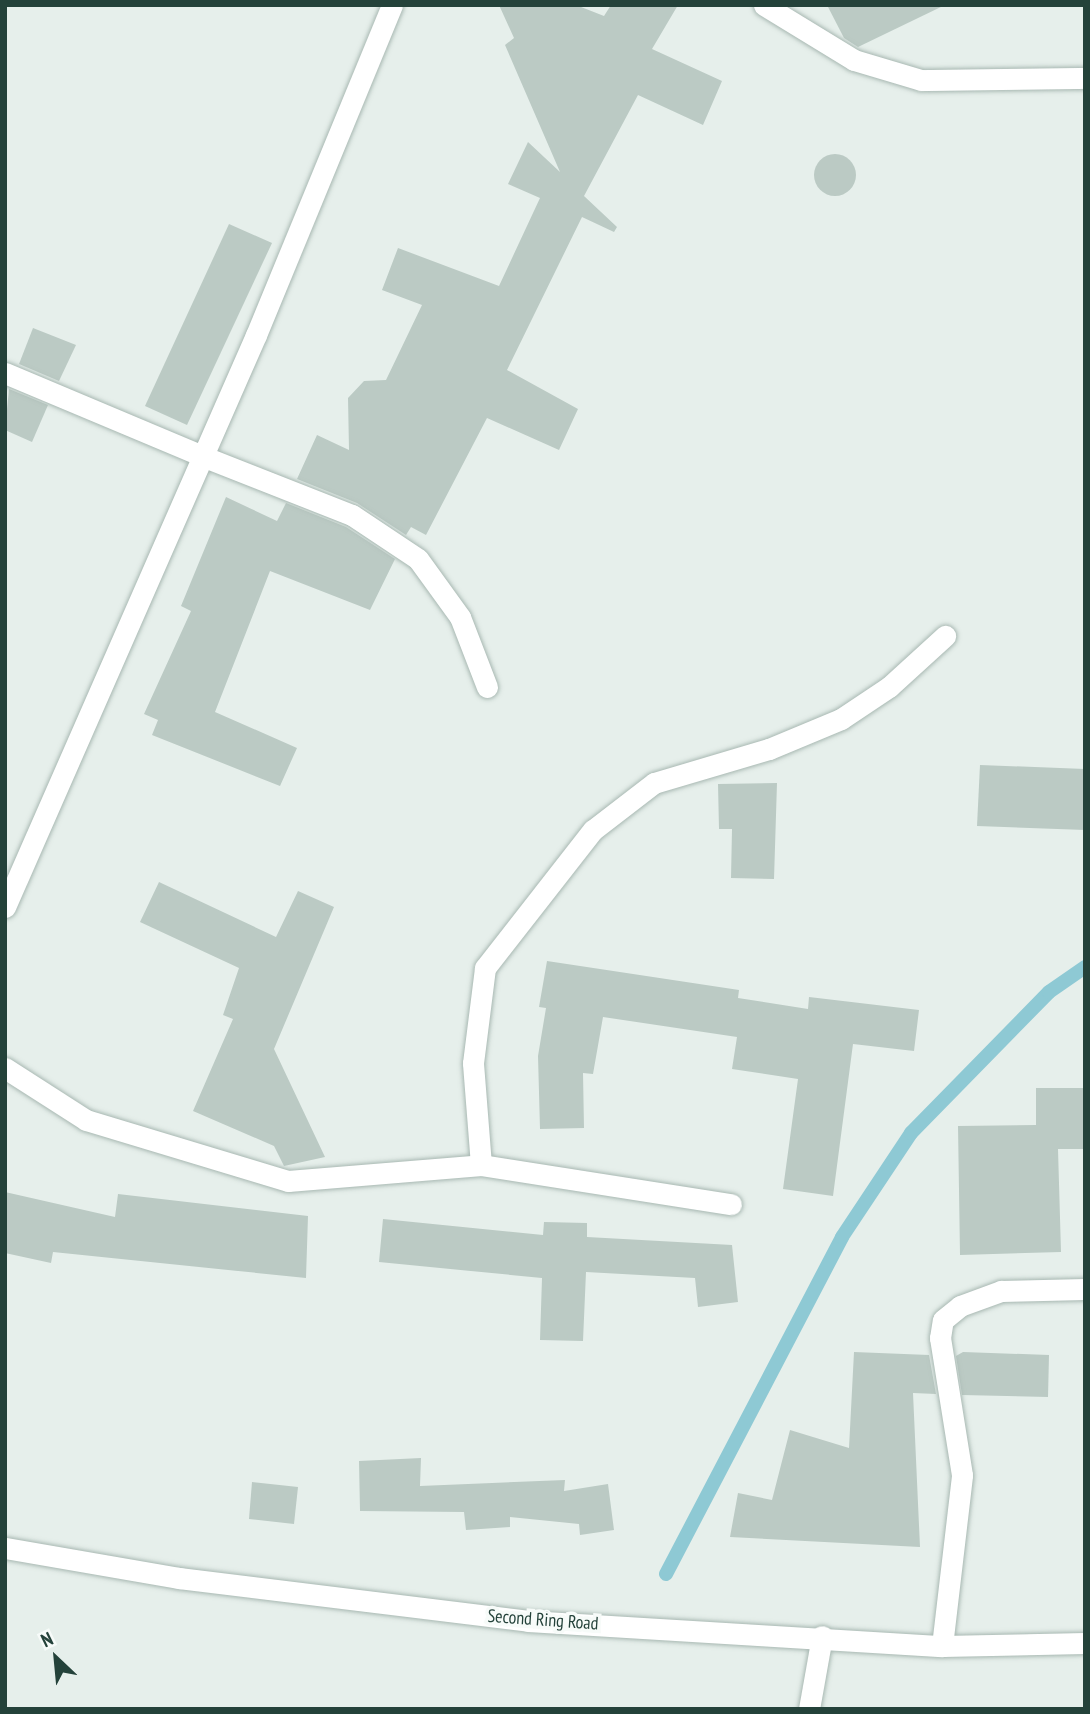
<!DOCTYPE html>
<html>
<head>
<meta charset="utf-8">
<style>
  body { margin:0 }
  #map { position:relative; width:1090px; height:1714px; overflow:hidden; background:#e6efeb; font-family:"PT Sans Narrow",sans-serif }
  div>[style] { position:absolute }
  .stream>* { height:14px; margin:-7px; padding:0 7px; transform-origin:7px; border-radius:7px; background:#8ec9d4 }
  .building>* { inset:0; background:#bbcac4 }
  .round { border-radius:50% }
  .roads { filter:drop-shadow(0 0 2px #a8b8b2) drop-shadow(0 0 2px #a8b8b2) }
  .service>* { height:21px; margin:-10.5px; padding:0 10.5px; transform-origin:10.5px; border-radius:10.5px; background:#fff }
  .minor>* { height:21px; margin:-10.5px; padding:0 10.5px; transform-origin:10.5px; border-radius:10.5px; background:#fff }
  .secondary>* { height:21px; margin:-10.5px; padding:0 10.5px; transform-origin:10.5px; border-radius:10.5px; background:#fff }
  span { translate:-50% -50%; white-space:nowrap; text-align:center; line-height:1.15; -webkit-text-stroke:7px #f7fbf9; paint-order:stroke }
  .street-label { font-size:18px; color:#24423a }
  .frame { position:absolute; inset:0; border:7px solid #24423a; pointer-events:none }
  .north { position:absolute; left:21px; top:1623px; width:70px; height:70px; -webkit-text-stroke:5px #f7fbf9; paint-order:stroke; rotate:334deg; font-size:19px; font-weight:700; line-height:28px; text-align:center; color:#24423a }
  .north::after { content:''; display:block; margin:auto; width:24px; height:32px; background:#24423a; clip-path:polygon(50% 0,100% 100%,50% 72%,0 100%) }
</style>
</head>
<body>
<div id="map">
  <div class="stream">
    <div style="left:666px;top:1574px;width:380px;rotate:-62.4deg"></div>
    <div style="left:842px;top:1237px;width:125px;rotate:-56.4deg"></div>
    <div style="left:911px;top:1133px;width:197px;rotate:-45.6deg"></div>
    <div style="left:1049px;top:992px;width:44px;rotate:-34.8deg"></div>
  </div>
  <div class="building">
    <div style="clip-path:polygon(499px 5px,576px 5px,604px 16px,611px 5px,678px 5px,652px 49px,722px 81px,703px 125px,638px 95px,584px 196px,617px 227px,614px 232px,582px 217px,507px 370px,578px 409px,559px 450px,487px 418px,426px 535px,411px 527px,406px 535px,357px 503px,297px 479px,317px 435px,349px 450px,348px 398px,364px 381px,386px 380px,422px 305px,382px 290px,398px 248px,499px 286px,540px 198px,508px 184px,528px 142px,560px 172px,505px 45px,514px 38px)"></div>
    <div style="clip-path:polygon(827px 5px,945px 5px,858px 47px,844px 38px)"></div>
    <div class="round" style="left:814px;top:154px;width:42px;height:42px"></div>
    <div style="clip-path:polygon(229px 224px,272px 243px,187px 425px,145px 406px)"></div>
    <div style="clip-path:polygon(33px 328px,76px 345px,59px 381px,19px 364px)"></div>
    <div style="clip-path:polygon(9px 389px,48px 405px,32px 442px,5px 430px)"></div>
    <div style="clip-path:polygon(226px 497px,277px 521px,286px 503px,346px 527px,395px 559px,370px 610px,270px 571px,215px 712px,297px 748px,280px 786px,152px 735px,158px 720px,144px 714px,191px 611px,181px 606px)"></div>
    <div style="clip-path:polygon(980px 765px,1085px 769px,1085px 830px,977px 826px)"></div>
    <div style="clip-path:polygon(777px 783px,774px 879px,731px 878px,732px 829px,719px 829px,718px 784px)"></div>
    <div style="clip-path:polygon(159px 882px,276px 937px,298px 891px,334px 907px,274px 1049px,325px 1157px,284px 1166px,274px 1146px,193px 1111px,233px 1019px,223px 1015px,239px 968px,140px 922px)"></div>
    <div style="clip-path:polygon(547px 961px,739px 990px,738px 998px,808px 1009px,809px 997px,919px 1010px,914px 1051px,853px 1044px,833px 1196px,783px 1189px,798px 1079px,732px 1069px,737px 1037px,603px 1017px,593px 1074px,583px 1073px,584px 1128px,540px 1129px,538px 1056px,546px 1008px,539px 1007px)"></div>
    <div style="clip-path:polygon(1036px 1088px,1085px 1088px,1085px 1149px,1058px 1149px,1061px 1252px,960px 1255px,958px 1126px,1036px 1125px)"></div>
    <div style="clip-path:polygon(5px 1192px,115px 1217px,118px 1194px,308px 1216px,306px 1278px,53px 1252px,51px 1263px,5px 1253px)"></div>
    <div style="clip-path:polygon(383px 1219px,543px 1235px,544px 1222px,587px 1223px,587px 1237px,732px 1245px,738px 1302px,698px 1307px,695px 1278px,586px 1272px,583px 1341px,540px 1340px,542px 1278px,379px 1262px)"></div>
    <div style="clip-path:polygon(854px 1352px,929px 1355px,936px 1394px,913px 1393px,920px 1547px,730px 1537px,738px 1493px,772px 1500px,790px 1430px,849px 1448px)"></div>
    <div style="clip-path:polygon(963px 1352px,1049px 1355px,1048px 1397px,962px 1395px,956px 1356px)"></div>
    <div style="clip-path:polygon(421px 1458px,420px 1486px,565px 1480px,564px 1491px,608px 1484px,614px 1530px,580px 1535px,579px 1524px,510px 1517px,510px 1527px,466px 1530px,464px 1512px,360px 1511px,359px 1461px)"></div>
    <div style="clip-path:polygon(252px 1482px,298px 1487px,294px 1524px,249px 1519px)"></div>
  </div>
  <div class="roads">
    <div class="service">
      <div style="left:202px;top:456px;width:161px;rotate:21.5deg"></div>
      <div style="left:352px;top:515px;width:79px;rotate:33.7deg"></div>
      <div style="left:418px;top:559px;width:72px;rotate:54.1deg"></div>
      <div style="left:460px;top:617px;width:75px;rotate:68.9deg"></div>
      <div style="left:481px;top:1165px;width:102px;rotate:-94.5deg"></div>
      <div style="left:473px;top:1063px;width:96px;rotate:-82.8deg"></div>
      <div style="left:485px;top:968px;width:175px;rotate:-52deg"></div>
      <div style="left:593px;top:830px;width:77px;rotate:-37.6deg"></div>
      <div style="left:654px;top:783px;width:120px;rotate:-16.5deg"></div>
      <div style="left:769px;top:749px;width:78px;rotate:-22.6deg"></div>
      <div style="left:841px;top:719px;width:58px;rotate:-33.7deg"></div>
      <div style="left:889px;top:687px;width:76px;rotate:-42.3deg"></div>
    </div>
    <div class="minor">
      <div style="left:764px;top:5px;width:105px;rotate:31.4deg"></div>
      <div style="left:854px;top:60px;width:70px;rotate:16.6deg"></div>
      <div style="left:921px;top:80px;width:164px;rotate:-0.7deg"></div>
      <div style="left:5px;top:373px;width:214px;rotate:22.8deg"></div>
      <div style="left:5px;top:907px;width:625px;rotate:-66.31deg"></div>
      <div style="left:256px;top:335px;width:357px;rotate:-67.6deg"></div>
      <div style="left:5px;top:1068px;width:96px;rotate:32.7deg"></div>
      <div style="left:86px;top:1120px;width:211px;rotate:16.8deg"></div>
      <div style="left:288px;top:1181px;width:194px;rotate:-4.7deg"></div>
      <div style="left:481px;top:1165px;width:253px;rotate:8.9deg"></div>
      <div style="left:942px;top:1646px;width:172px;rotate:-83.3deg"></div>
      <div style="left:962px;top:1475px;width:139px;rotate:-99.1deg"></div>
      <div style="left:940px;top:1338px;width:18px;rotate:-81deg"></div>
      <div style="left:943px;top:1320px;width:22px;rotate:-39deg"></div>
      <div style="left:960px;top:1306px;width:44px;rotate:-20.1deg"></div>
      <div style="left:1001px;top:1291px;width:84px;rotate:-1.4deg"></div>
      <div style="left:809px;top:1709px;width:74px;rotate:-79.9deg"></div>
    </div>
    <div class="secondary">
      <div style="left:5px;top:1548px;width:177px;rotate:9.8deg"></div>
      <div style="left:179px;top:1578px;width:352px;rotate:7deg"></div>
      <div style="left:528px;top:1621px;width:415px;rotate:3.5deg"></div>
      <div style="left:942px;top:1646px;width:143px;rotate:-1.2deg"></div>
    </div>
  </div>
  <div class="street-label">
    <span style="left:543px;top:1620px;rotate:4deg">Second Ring Road</span>
  </div>
  <div class="frame"></div>
  <div class="north">N</div>
</div>
</body>
</html>
